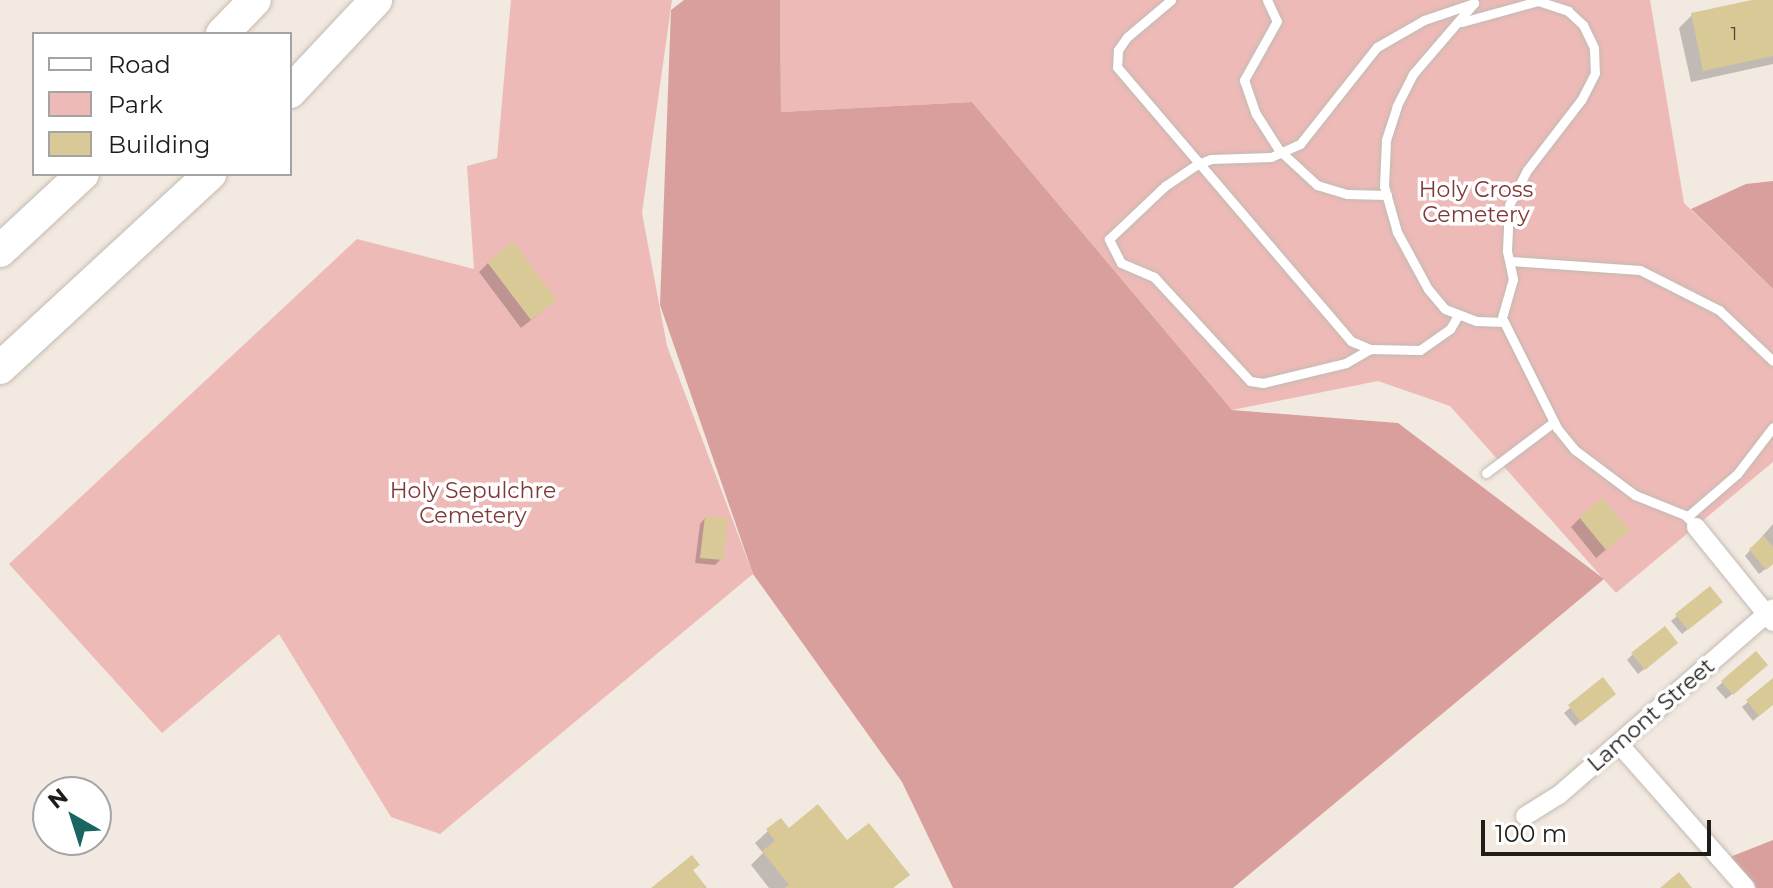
<!DOCTYPE html>
<html>
<head>
<meta charset="utf-8">
<style>
  body { margin:0 }
  #map { position:relative; width:1773px; height:888px; overflow:hidden; background:#f2e9e1; font-family:Montserrat,sans-serif }
  div>[style] { position:absolute }
  .green>* { inset:0; background:#eebab8 }
  .forest>* { inset:0; background:#d89f9d }
  .shadow>* { inset:0; background:#0003 }
  .building>* { inset:0; background:#d8c997 }
  .roads { filter:drop-shadow(0 0 2px #c3bbb2) drop-shadow(0 0 2px #c3bbb2) }
  .lane>* { height:9px; margin:-4.5px; padding:0 4.5px; transform-origin:4.5px; border-radius:4.5px; background:#fff }
  .street>* { height:18px; margin:-9px; padding:0 9px; transform-origin:9px; border-radius:9px; background:#fff }
  .highway>* { height:32px; margin:-16px; padding:0 16px; transform-origin:16px; border-radius:16px; background:#fff }
  span { translate:-50% -50%; white-space:nowrap; text-align:center; line-height:1.15; -webkit-text-stroke:7px #fff; paint-order:stroke }
  .number-label { font-size:18px; color:#4d4738 }
  .number-label span { -webkit-text-stroke-width:0 }
  .park-label { font-size:22px; color:#7f3839 }
  .street-label { font-size:22px; color:#1f1c19 }
  .legend { position:absolute; left:32px; top:32px; width:260px; height:144px; box-sizing:border-box; background:#fff; border:2px solid #a5a4a3; margin:0; padding:10px 14px; list-style:none; font-size:24px; color:#1f1c19 }
  .legend li { display:flex; align-items:center; gap:16px; height:40px }
  .legend b { width:40px; border:2px solid #a5a4a3 }
  .north { position:absolute; left:32px; top:776px; width:80px; height:80px; box-sizing:border-box; background:#fff; border:2px solid #a5a4a3; border-radius:50%; rotate:321deg; font-size:22px; font-weight:700; line-height:32px; text-align:center; color:#1f1c19 }
  .north::after { content:''; display:block; margin:auto; width:28px; height:36px; background:#186561; clip-path:polygon(50% 0,100% 100%,50% 72%,0 100%) }
  .scale { position:absolute; left:1481px; top:820px; width:230px; height:36px; box-sizing:border-box; border:4px solid #1f1c19; border-top:0; padding-left:10px; font-size:24px; line-height:28px; white-space:nowrap; color:#1f1c19; -webkit-text-stroke:6px #fff; paint-order:stroke }
</style>
</head>
<body>
<div id="map">
  <div class="green">
    <div style="clip-path:polygon(511px 0,672px 0,642px 213px,667px 346px,753px 574px,440px 834px,391px 817px,279px 634px,162px 733px,9px 564px,357px 239px,474px 269px,467px 166px,497px 158px)"></div>
    <div style="clip-path:polygon(780px 0,1650px 0,1684px 203px,1773px 289px,1773px 462px,1616px 593px,1450px 406px,1378px 381px,1232px 410px,972px 102px,781px 112px)"></div>
  </div>
  <div class="forest">
    <div style="clip-path:polygon(684px 0,780px 0,781px 112px,972px 102px,1232px 410px,1398px 423px,1604px 579px,1233px 888px,953px 888px,902px 782px,753px 574px,660px 305px,671px 10px)"></div>
    <div style="clip-path:polygon(1773px 181px,1773px 289px,1691px 209px,1746px 184px)"></div>
    <div style="clip-path:polygon(1773px 840px,1773px 888px,1756px 888px,1730px 857px)"></div>
  </div>
  <div class="shadow">
    <div style="clip-path:polygon(1761px 0,1773px 0,1773px 64px,1691px 82px,1679px 28px,1692px 15px)"></div>
    <div style="clip-path:polygon(488px 263px,545px 309px,521px 328px,479px 272px)"></div>
    <div style="clip-path:polygon(705px 518px,721px 559px,715px 565px,695px 563px,700px 524px)"></div>
    <div style="clip-path:polygon(1580px 518px,1618px 540px,1596px 558px,1571px 527px)"></div>
    <div style="clip-path:polygon(1773px 524px,1773px 563px,1759px 574px,1745px 556px)"></div>
    <div style="clip-path:polygon(1714px 608px,1682px 634px,1671px 621px,1677px 616px)"></div>
    <div style="clip-path:polygon(1670px 649px,1638px 674px,1627px 660px,1632px 655px)"></div>
    <div style="clip-path:polygon(1756px 654px,1760px 671px,1726px 699px,1716px 688px)"></div>
    <div style="clip-path:polygon(1603px 680px,1608px 699px,1575px 726px,1564px 713px)"></div>
    <div style="clip-path:polygon(1773px 681px,1773px 704px,1753px 721px,1742px 707px)"></div>
    <div style="clip-path:polygon(780px 820px,788px 831px,847px 843px,907px 875px,893px 888px,769px 888px,751px 865px,763px 853px,755px 843px)"></div>
  </div>
  <div class="building">
    <div style="clip-path:polygon(1752px 0,1773px 0,1773px 56px,1703px 71px,1691px 13px)"></div>
    <div style="clip-path:polygon(513px 242px,557px 300px,531px 320px,487px 262px)"></div>
    <div style="clip-path:polygon(1603px 498px,1630px 531px,1606px 550px,1579px 517px)"></div>
    <div style="clip-path:polygon(705px 516px,728px 518px,723px 560px,700px 558px)"></div>
    <div style="clip-path:polygon(1764px 536px,1773px 547px,1773px 564px,1766px 570px,1749px 549px)"></div>
    <div style="clip-path:polygon(1710px 586px,1723px 602px,1688px 630px,1675px 614px)"></div>
    <div style="clip-path:polygon(1665px 626px,1678px 643px,1645px 670px,1631px 653px)"></div>
    <div style="clip-path:polygon(1756px 651px,1768px 665px,1733px 695px,1721px 681px)"></div>
    <div style="clip-path:polygon(1603px 677px,1616px 694px,1581px 722px,1568px 705px)"></div>
    <div style="clip-path:polygon(1773px 678px,1773px 705px,1759px 716px,1746px 700px)"></div>
    <div style="clip-path:polygon(818px 804px,847px 840px,869px 823px,910px 875px,893px 888px,784px 888px,789px 885px,762px 851px,775px 841px,766px 829px,781px 818px,789px 828px)"></div>
    <div style="clip-path:polygon(692px 855px,700px 865px,693px 870px,707px 888px,651px 888px)"></div>
    <div style="clip-path:polygon(1679px 872px,1692px 888px,1660px 888px)"></div>
  </div>
  <div class="roads">
    <div class="lane">
      <div style="left:1171px;top:0;width:57px;rotate:139.9deg"></div>
      <div style="left:1127px;top:37px;width:16px;rotate:125deg"></div>
      <div style="left:1118px;top:50px;width:17px;rotate:93deg"></div>
      <div style="left:1117px;top:67px;width:360px;rotate:49.5deg"></div>
      <div style="left:1351px;top:341px;width:21px;rotate:23deg"></div>
      <div style="left:1370px;top:349px;width:50px;rotate:1.1deg"></div>
      <div style="left:1420px;top:350px;width:37px;rotate:-35deg"></div>
      <div style="left:1450px;top:329px;width:16px;rotate:-60deg"></div>
      <div style="left:1267px;top:0;width:23px;rotate:65deg"></div>
      <div style="left:1277px;top:21px;width:68px;rotate:119.2deg"></div>
      <div style="left:1244px;top:80px;width:36px;rotate:71deg"></div>
      <div style="left:1256px;top:114px;width:43px;rotate:57.4deg"></div>
      <div style="left:1279px;top:150px;width:52px;rotate:42.6deg"></div>
      <div style="left:1317px;top:185px;width:31px;rotate:17deg"></div>
      <div style="left:1347px;top:194px;width:40px;rotate:1.4deg"></div>
      <div style="left:1474px;top:3px;width:94px;rotate:130.7deg"></div>
      <div style="left:1413px;top:74px;width:36px;rotate:117deg"></div>
      <div style="left:1397px;top:106px;width:36px;rotate:108deg"></div>
      <div style="left:1386px;top:140px;width:46px;rotate:92.5deg"></div>
      <div style="left:1384px;top:186px;width:48px;rotate:74.2deg"></div>
      <div style="left:1397px;top:232px;width:65px;rotate:61.5deg"></div>
      <div style="left:1428px;top:289px;width:26px;rotate:50deg"></div>
      <div style="left:1445px;top:309px;width:34px;rotate:21deg"></div>
      <div style="left:1477px;top:321px;width:27px;rotate:2deg"></div>
      <div style="left:1504px;top:322px;width:119px;rotate:63.4deg"></div>
      <div style="left:1557px;top:428px;width:28px;rotate:51deg"></div>
      <div style="left:1575px;top:450px;width:75px;rotate:36.9deg"></div>
      <div style="left:1635px;top:495px;width:54px;rotate:21.8deg"></div>
      <div style="left:1685px;top:515px;width:16px;rotate:47deg"></div>
      <div style="left:1462px;top:22px;width:79px;rotate:-15.4deg"></div>
      <div style="left:1538px;top:1px;width:32px;rotate:18deg"></div>
      <div style="left:1568px;top:11px;width:21px;rotate:43deg"></div>
      <div style="left:1583px;top:25px;width:25px;rotate:64deg"></div>
      <div style="left:1594px;top:48px;width:25px;rotate:88deg"></div>
      <div style="left:1595px;top:73px;width:30px;rotate:117deg"></div>
      <div style="left:1581px;top:100px;width:88px;rotate:127.6deg"></div>
      <div style="left:1527px;top:170px;width:39px;rotate:117deg"></div>
      <div style="left:1509px;top:205px;width:46px;rotate:92.5deg"></div>
      <div style="left:1507px;top:251px;width:29px;rotate:78deg"></div>
      <div style="left:1513px;top:279px;width:44px;rotate:105.9deg"></div>
      <div style="left:1511px;top:261px;width:129px;rotate:4deg"></div>
      <div style="left:1640px;top:270px;width:89px;rotate:26.9deg"></div>
      <div style="left:1719px;top:310px;width:74px;rotate:43.4deg"></div>
      <div style="left:1370px;top:349px;width:28px;rotate:150deg"></div>
      <div style="left:1346px;top:363px;width:85px;rotate:166.5deg"></div>
      <div style="left:1263px;top:383px;width:13px;rotate:-171deg"></div>
      <div style="left:1250px;top:381px;width:142px;rotate:-132.7deg"></div>
      <div style="left:1154px;top:277px;width:36px;rotate:-157deg"></div>
      <div style="left:1121px;top:263px;width:27px;rotate:-117deg"></div>
      <div style="left:1109px;top:239px;width:77px;rotate:-43.4deg"></div>
      <div style="left:1165px;top:186px;width:37px;rotate:-34deg"></div>
      <div style="left:1196px;top:165px;width:16px;rotate:-22deg"></div>
      <div style="left:1211px;top:159px;width:60px;rotate:-1.9deg"></div>
      <div style="left:1271px;top:157px;width:32px;rotate:-24deg"></div>
      <div style="left:1300px;top:144px;width:124px;rotate:-51.6deg"></div>
      <div style="left:1377px;top:47px;width:54px;rotate:-29.9deg"></div>
      <div style="left:1424px;top:20px;width:53px;rotate:-18.8deg"></div>
      <div style="left:1486px;top:473px;width:85px;rotate:-36.9deg"></div>
      <div style="left:1687px;top:517px;width:66px;rotate:-40.7deg"></div>
      <div style="left:1737px;top:474px;width:59px;rotate:-52.5deg"></div>
    </div>
    <div class="street">
      <div style="left:1696px;top:527px;width:122px;rotate:51deg"></div>
      <div style="left:1619px;top:744px;width:192px;rotate:48.6deg"></div>
      <div style="left:1525px;top:816px;width:40px;rotate:-32deg"></div>
      <div style="left:1559px;top:795px;width:284px;rotate:-41.1deg"></div>
    </div>
    <div class="highway">
      <div style="left:222px;top:34px;width:47px;rotate:-45.9deg"></div>
      <div style="left:290px;top:92px;width:126px;rotate:-46.9deg"></div>
      <div style="left:0;top:251px;width:113px;rotate:-42.9deg"></div>
      <div style="left:0;top:368px;width:286px;rotate:-42.7deg"></div>
    </div>
  </div>
  <div class="number-label">
    <span style="left:1734px;top:34px">1</span>
  </div>
  <div class="park-label">
    <span style="left:1476px;top:202px">Holy Cross<br>Cemetery</span>
    <span style="left:473px;top:503px">Holy Sepulchre<br>Cemetery</span>
  </div>
  <div class="street-label">
    <span style="left:1651px;top:715px;rotate:-41deg">Lamont Street</span>
  </div>
  <ul class="legend">
  <li><b style="height:10px;background:#fff"></b>Road</li>
  <li><b style="height:22px;background:#eebab8"></b>Park</li>
  <li><b style="height:22px;background:#d8c997"></b>Building</li>
  </ul>
  <div class="north">N</div>
  <div class="scale">100 m</div>
</div>
</body>
</html>
